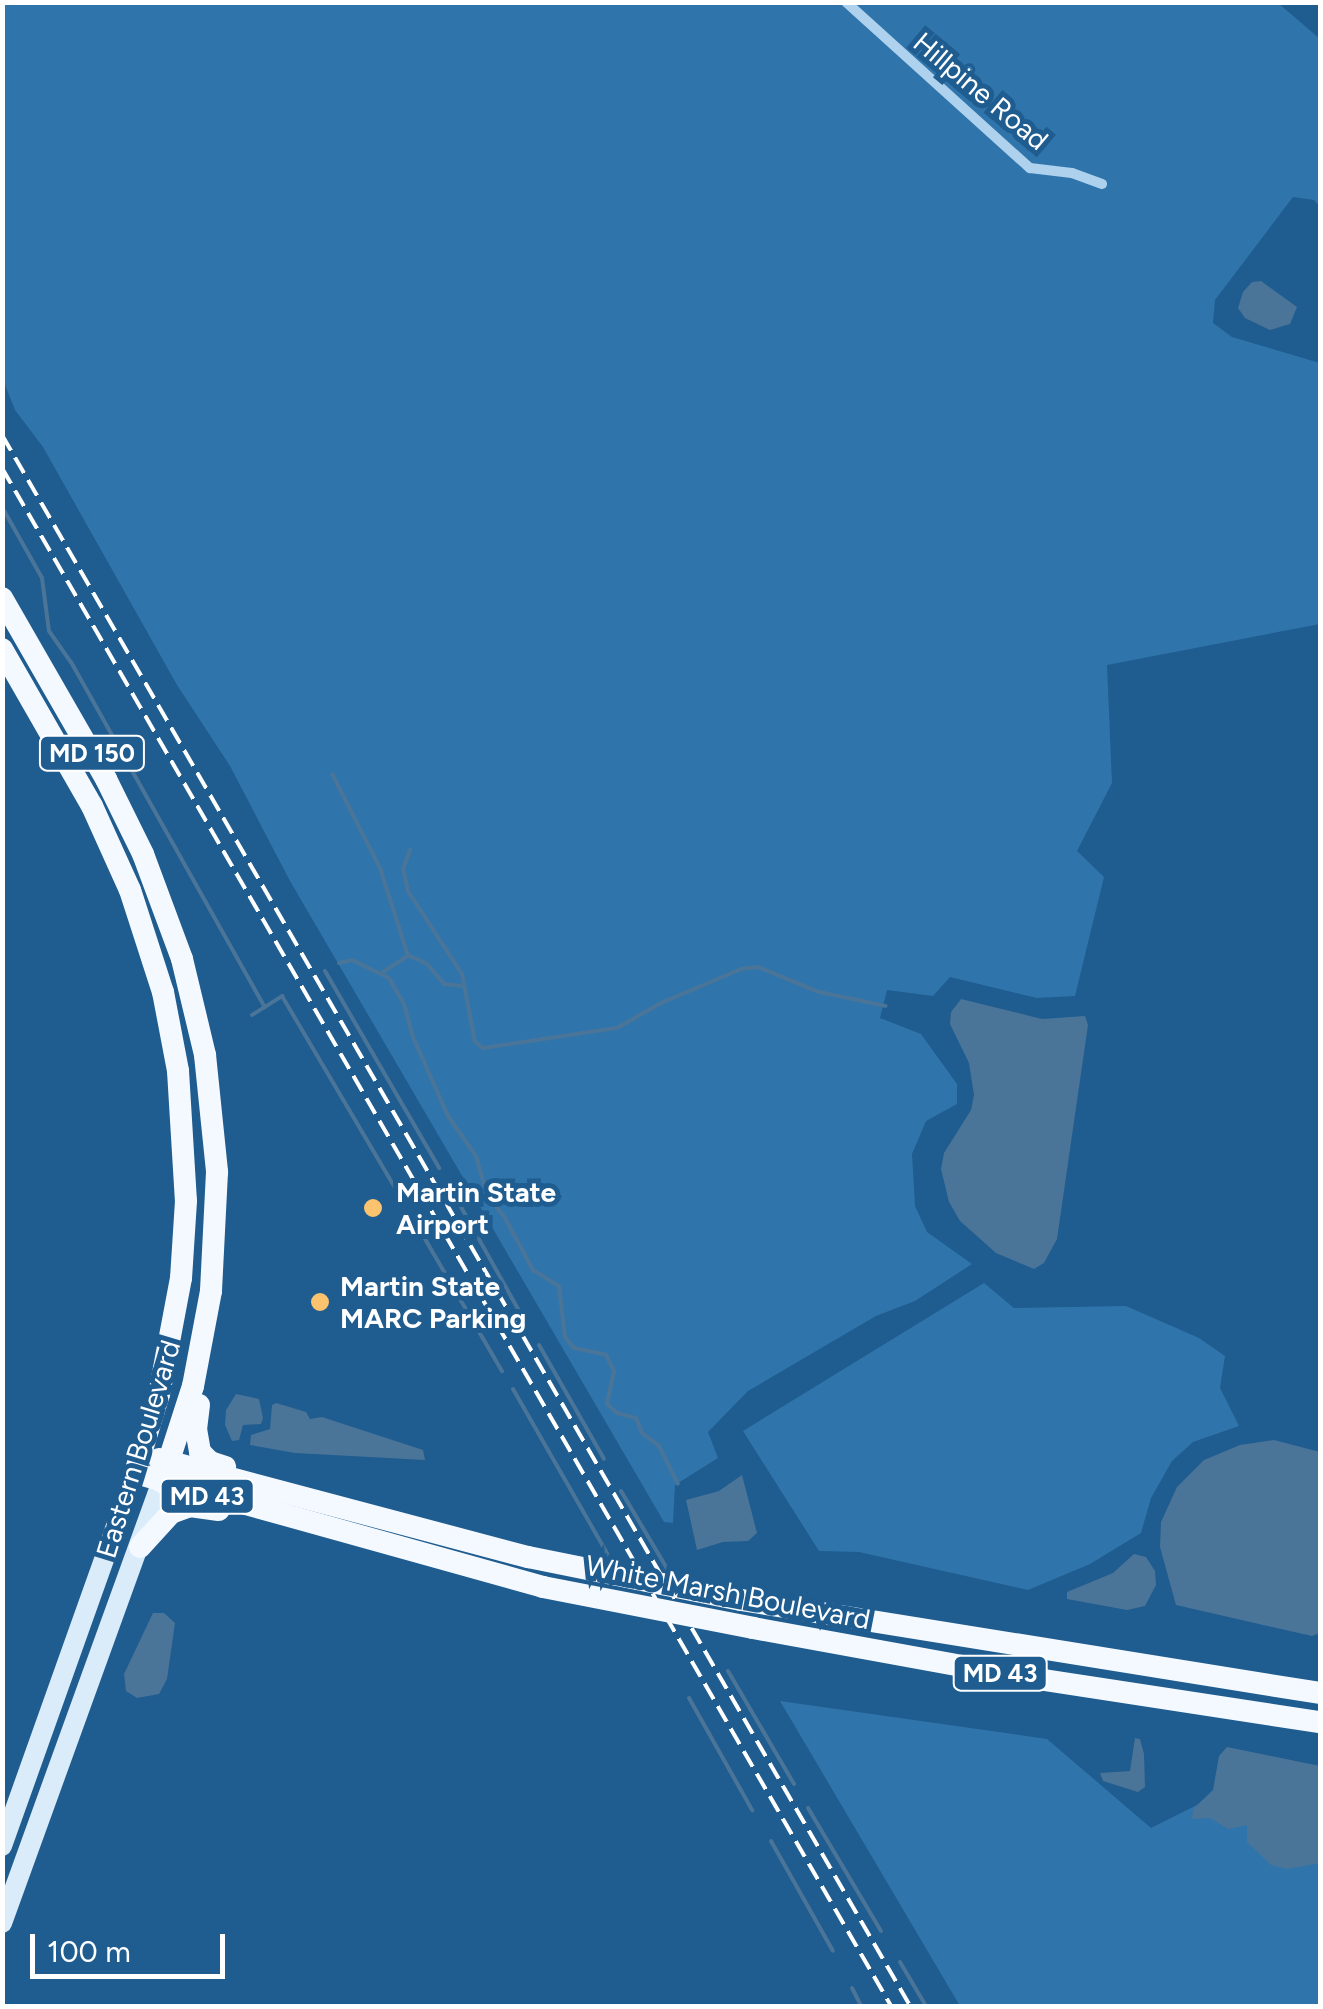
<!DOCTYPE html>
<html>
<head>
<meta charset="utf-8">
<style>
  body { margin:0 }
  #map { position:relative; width:1323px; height:2009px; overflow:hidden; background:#1f5c8f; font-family:Figtree,sans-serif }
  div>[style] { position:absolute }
  .green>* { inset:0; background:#2f75ab }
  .water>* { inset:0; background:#4a7599 }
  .stream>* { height:4px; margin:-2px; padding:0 2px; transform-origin:2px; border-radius:2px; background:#4a7599 }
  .street>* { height:10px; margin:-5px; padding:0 5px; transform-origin:5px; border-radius:5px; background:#aed1ed }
  .secondary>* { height:20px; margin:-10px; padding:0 10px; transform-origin:10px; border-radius:10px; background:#daebfa }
  .primary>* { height:22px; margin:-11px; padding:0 11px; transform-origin:11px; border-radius:11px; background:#f4f9ff }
  .rail>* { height:4px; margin-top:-2px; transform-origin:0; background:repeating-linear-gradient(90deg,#fff 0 18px,transparent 0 26px) }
  .primary-bridge>* { height:22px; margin:-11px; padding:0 11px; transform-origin:11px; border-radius:11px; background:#f4f9ff }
  .dots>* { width:28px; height:28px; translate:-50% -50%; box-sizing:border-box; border:5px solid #1f5c8f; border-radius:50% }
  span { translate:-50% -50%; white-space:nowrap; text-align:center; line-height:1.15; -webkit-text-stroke:10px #1f5c8f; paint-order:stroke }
  .shield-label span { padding:2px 8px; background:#1f5c8f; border:2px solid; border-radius:8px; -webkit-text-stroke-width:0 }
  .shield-label { font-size:25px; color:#fff; font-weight:700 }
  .street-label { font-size:28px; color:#fff }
  .poi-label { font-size:28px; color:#fff; font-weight:700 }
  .left { translate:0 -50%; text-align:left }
  .frame { position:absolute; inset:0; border:5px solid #fff; pointer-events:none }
  .scale { position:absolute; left:30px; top:1934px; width:195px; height:45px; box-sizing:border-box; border:5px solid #fff; border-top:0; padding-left:12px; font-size:30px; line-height:35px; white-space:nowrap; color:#fff; -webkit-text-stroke:8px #1f5c8f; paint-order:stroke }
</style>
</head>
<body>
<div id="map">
  <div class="green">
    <div style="clip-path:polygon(1277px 2px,1320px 39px,1320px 207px,1314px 200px,1293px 197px,1215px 300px,1213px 323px,1232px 337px,1320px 363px,1320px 624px,1107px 665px,1112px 783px,1077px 851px,1104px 877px,1075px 996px,1037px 998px,950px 977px,933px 996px,887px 990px,880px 1018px,921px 1034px,957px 1084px,957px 1104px,926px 1121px,912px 1154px,915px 1206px,927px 1232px,972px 1264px,915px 1301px,876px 1316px,748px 1391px,708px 1432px,718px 1458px,675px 1485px,673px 1523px,664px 1522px,290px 881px,230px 766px,177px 685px,43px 447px,15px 410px,2px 377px,2px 3px)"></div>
    <div style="clip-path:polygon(984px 1283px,1014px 1308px,1126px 1306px,1199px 1338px,1225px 1356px,1220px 1388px,1239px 1426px,1193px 1442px,1172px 1461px,1151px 1498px,1141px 1533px,1090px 1564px,1028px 1590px,859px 1552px,819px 1551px,743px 1431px)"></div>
    <div style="clip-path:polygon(780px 1701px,1047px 1739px,1151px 1828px,1235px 1786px,1320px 1791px,1320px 2006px,960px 2006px)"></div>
  </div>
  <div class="water">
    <div style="clip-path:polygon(1261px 281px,1297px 307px,1290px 324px,1270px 330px,1245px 318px,1238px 308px,1243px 292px,1252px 282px)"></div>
    <div style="clip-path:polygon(961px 999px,1042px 1019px,1085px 1016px,1088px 1025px,1057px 1239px,1044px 1263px,1034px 1269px,996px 1253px,960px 1221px,949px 1202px,941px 1169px,944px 1153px,971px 1110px,974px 1095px,969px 1063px,950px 1024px,951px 1012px)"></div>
    <div style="clip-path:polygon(236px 1394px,259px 1399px,263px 1418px,261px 1424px,243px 1425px,239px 1440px,232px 1441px,225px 1425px,226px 1410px)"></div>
    <div style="clip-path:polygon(276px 1403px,306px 1412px,310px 1419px,322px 1417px,423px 1450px,425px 1460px,295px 1453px,250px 1445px,251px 1435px,270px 1429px,272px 1405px)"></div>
    <div style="clip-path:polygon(1274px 1440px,1320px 1452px,1320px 1633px,1312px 1636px,1176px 1605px,1160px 1547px,1161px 1522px,1177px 1487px,1204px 1460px,1240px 1445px)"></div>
    <div style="clip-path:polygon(742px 1475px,757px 1533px,748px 1541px,723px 1542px,697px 1550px,686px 1500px,719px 1491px)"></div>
    <div style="clip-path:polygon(1134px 1554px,1146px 1557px,1155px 1571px,1156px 1585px,1145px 1606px,1127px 1610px,1067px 1599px,1067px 1592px,1113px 1573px)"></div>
    <div style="clip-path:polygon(153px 1613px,164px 1613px,175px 1623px,167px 1679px,159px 1694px,137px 1698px,126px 1691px,124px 1674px)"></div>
    <div style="clip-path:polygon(1135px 1738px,1140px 1739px,1144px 1754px,1145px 1787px,1138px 1792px,1103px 1781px,1100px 1773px,1130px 1771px)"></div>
    <div style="clip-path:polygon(1227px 1747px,1320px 1766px,1320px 1863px,1287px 1869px,1271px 1865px,1247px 1842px,1247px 1825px,1228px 1829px,1210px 1818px,1192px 1819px,1193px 1809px,1213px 1790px,1219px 1756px)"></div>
  </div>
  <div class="stream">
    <div style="left:2px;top:507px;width:81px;rotate:60.6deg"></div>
    <div style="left:42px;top:578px;width:53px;rotate:82.5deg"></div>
    <div style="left:49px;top:631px;width:38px;rotate:55deg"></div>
    <div style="left:71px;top:662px;width:396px;rotate:60.7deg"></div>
    <div style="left:332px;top:774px;width:106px;rotate:62.9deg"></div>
    <div style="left:380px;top:868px;width:92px;rotate:72.3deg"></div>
    <div style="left:410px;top:850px;width:20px;rotate:110deg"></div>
    <div style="left:403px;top:869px;width:23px;rotate:77deg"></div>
    <div style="left:408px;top:891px;width:99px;rotate:57deg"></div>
    <div style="left:462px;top:974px;width:69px;rotate:79.2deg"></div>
    <div style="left:475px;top:1042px;width:10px;rotate:37deg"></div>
    <div style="left:483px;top:1048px;width:135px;rotate:-8.5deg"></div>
    <div style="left:617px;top:1028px;width:51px;rotate:-29.6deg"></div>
    <div style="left:661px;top:1003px;width:87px;rotate:-23deg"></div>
    <div style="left:741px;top:969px;width:17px;rotate:-7deg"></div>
    <div style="left:758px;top:967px;width:66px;rotate:22.3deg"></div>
    <div style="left:819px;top:992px;width:68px;rotate:11.8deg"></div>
    <div style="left:410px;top:956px;width:17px;rotate:24deg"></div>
    <div style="left:426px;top:963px;width:28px;rotate:49deg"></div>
    <div style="left:444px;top:984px;width:19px;rotate:6deg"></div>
    <div style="left:339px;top:963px;width:13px;rotate:-13deg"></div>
    <div style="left:352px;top:960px;width:41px;rotate:25.9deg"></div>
    <div style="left:389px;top:978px;width:30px;rotate:60deg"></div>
    <div style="left:404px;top:1004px;width:34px;rotate:75deg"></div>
    <div style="left:413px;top:1037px;width:86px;rotate:66.1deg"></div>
    <div style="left:448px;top:1116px;width:49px;rotate:55deg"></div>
    <div style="left:476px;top:1156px;width:41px;rotate:74.2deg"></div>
    <div style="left:487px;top:1195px;width:29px;rotate:52deg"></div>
    <div style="left:505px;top:1218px;width:59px;rotate:61.7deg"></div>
    <div style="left:533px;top:1270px;width:31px;rotate:32deg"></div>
    <div style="left:559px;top:1286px;width:51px;rotate:83.3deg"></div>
    <div style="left:565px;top:1337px;width:14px;rotate:51deg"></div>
    <div style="left:574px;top:1348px;width:33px;rotate:12deg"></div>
    <div style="left:606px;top:1355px;width:18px;rotate:63deg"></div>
    <div style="left:614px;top:1371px;width:34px;rotate:102deg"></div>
    <div style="left:607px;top:1404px;width:13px;rotate:42deg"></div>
    <div style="left:617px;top:1413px;width:20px;rotate:15deg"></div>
    <div style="left:636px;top:1418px;width:16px;rotate:68deg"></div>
    <div style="left:642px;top:1433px;width:21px;rotate:37deg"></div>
    <div style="left:659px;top:1446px;width:42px;rotate:63.4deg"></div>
    <div style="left:325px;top:971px;width:228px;rotate:59.9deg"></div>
    <div style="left:383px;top:972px;width:30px;rotate:-33deg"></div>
    <div style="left:252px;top:1015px;width:36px;rotate:-32deg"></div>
    <div style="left:282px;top:996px;width:229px;rotate:59.5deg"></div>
    <div style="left:456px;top:1198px;width:143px;rotate:60.8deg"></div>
    <div style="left:414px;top:1220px;width:175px;rotate:59.8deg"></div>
    <div style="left:539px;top:1345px;width:131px;rotate:60.3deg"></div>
    <div style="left:513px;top:1389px;width:205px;rotate:60.2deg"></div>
    <div style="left:621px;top:1491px;width:100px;rotate:59.3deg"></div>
    <div style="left:728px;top:1671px;width:131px;rotate:59.7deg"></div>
    <div style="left:689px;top:1698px;width:129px;rotate:60.6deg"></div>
    <div style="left:808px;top:1808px;width:143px;rotate:59.3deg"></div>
    <div style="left:771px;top:1841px;width:126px;rotate:60.6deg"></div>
    <div style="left:900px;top:1962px;width:51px;rotate:59.4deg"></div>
    <div style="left:852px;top:1988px;width:20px;rotate:63deg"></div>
  </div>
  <div class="street">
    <div style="left:846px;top:2px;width:248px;rotate:42.1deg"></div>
    <div style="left:1030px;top:168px;width:42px;rotate:6.8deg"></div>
    <div style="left:1072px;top:173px;width:32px;rotate:20deg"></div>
  </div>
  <div class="secondary">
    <div style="left:2px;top:1846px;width:396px;rotate:-70.4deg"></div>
    <div style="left:2px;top:1923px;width:469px;rotate:-70.1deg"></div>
  </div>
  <div class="primary">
    <div style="left:2px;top:598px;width:209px;rotate:60.1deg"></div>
    <div style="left:106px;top:779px;width:84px;rotate:63.7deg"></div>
    <div style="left:143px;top:854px;width:112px;rotate:69.6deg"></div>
    <div style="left:182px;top:959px;width:99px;rotate:76.5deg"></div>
    <div style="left:205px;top:1055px;width:118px;rotate:84.1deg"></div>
    <div style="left:217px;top:1172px;width:119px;rotate:92.9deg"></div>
    <div style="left:211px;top:1291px;width:97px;rotate:100.7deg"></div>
    <div style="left:193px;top:1386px;width:101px;rotate:107.9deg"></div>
    <div style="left:2px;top:649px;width:181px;rotate:60.2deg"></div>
    <div style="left:92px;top:806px;width:92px;rotate:65.7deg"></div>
    <div style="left:130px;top:890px;width:107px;rotate:72.1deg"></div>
    <div style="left:163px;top:992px;width:80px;rotate:79.2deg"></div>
    <div style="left:178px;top:1071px;width:130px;rotate:86.5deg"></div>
    <div style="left:186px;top:1201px;width:77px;rotate:93.7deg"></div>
    <div style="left:181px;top:1278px;width:118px;rotate:100.7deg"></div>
    <div style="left:159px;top:1394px;width:83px;rotate:106.9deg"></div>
    <div style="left:135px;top:1473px;width:424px;rotate:15.6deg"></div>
    <div style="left:199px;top:1405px;width:24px;rotate:97deg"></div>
    <div style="left:196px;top:1429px;width:23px;rotate:80deg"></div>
    <div style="left:200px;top:1452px;width:14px;rotate:45deg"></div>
    <div style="left:210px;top:1462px;width:16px;rotate:18deg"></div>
    <div style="left:159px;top:1459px;width:382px;rotate:14.9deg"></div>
    <div style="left:140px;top:1547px;width:46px;rotate:-47.6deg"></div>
    <div style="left:171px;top:1513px;width:20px;rotate:-20deg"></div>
    <div style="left:190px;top:1506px;width:29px;rotate:8deg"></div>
    <div style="left:741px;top:1600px;width:586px;rotate:9.13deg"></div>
    <div style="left:753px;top:1628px;width:269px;rotate:10.3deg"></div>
    <div style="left:1018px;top:1676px;width:305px;rotate:8.7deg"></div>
  </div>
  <div class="rail">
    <div style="left:2px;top:435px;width:1815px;rotate:59.97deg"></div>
    <div style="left:2px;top:468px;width:1776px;rotate:59.97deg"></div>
  </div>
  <div class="primary-bridge">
    <div style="left:528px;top:1557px;width:217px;rotate:11.4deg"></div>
    <div style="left:543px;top:1587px;width:214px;rotate:11deg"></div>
  </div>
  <div class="dots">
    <div style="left:373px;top:1208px;background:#fbc36e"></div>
    <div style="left:320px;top:1302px;background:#fbc36e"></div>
  </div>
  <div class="shield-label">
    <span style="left:92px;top:753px">MD 150</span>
    <span style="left:207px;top:1496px">MD 43</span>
    <span style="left:1000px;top:1673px">MD 43</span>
  </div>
  <div class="street-label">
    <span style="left:981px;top:91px;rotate:40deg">Hillpine Road</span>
    <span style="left:138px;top:1449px;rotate:-73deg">Eastern Boulevard</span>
    <span style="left:728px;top:1592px;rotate:11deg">White Marsh Boulevard</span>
  </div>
  <div class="poi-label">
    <span class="left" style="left:396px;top:1208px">Martin State<br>Airport</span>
    <span class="left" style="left:340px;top:1302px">Martin State<br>MARC Parking</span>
  </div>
  <div class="frame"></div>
  <div class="scale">100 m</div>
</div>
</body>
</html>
